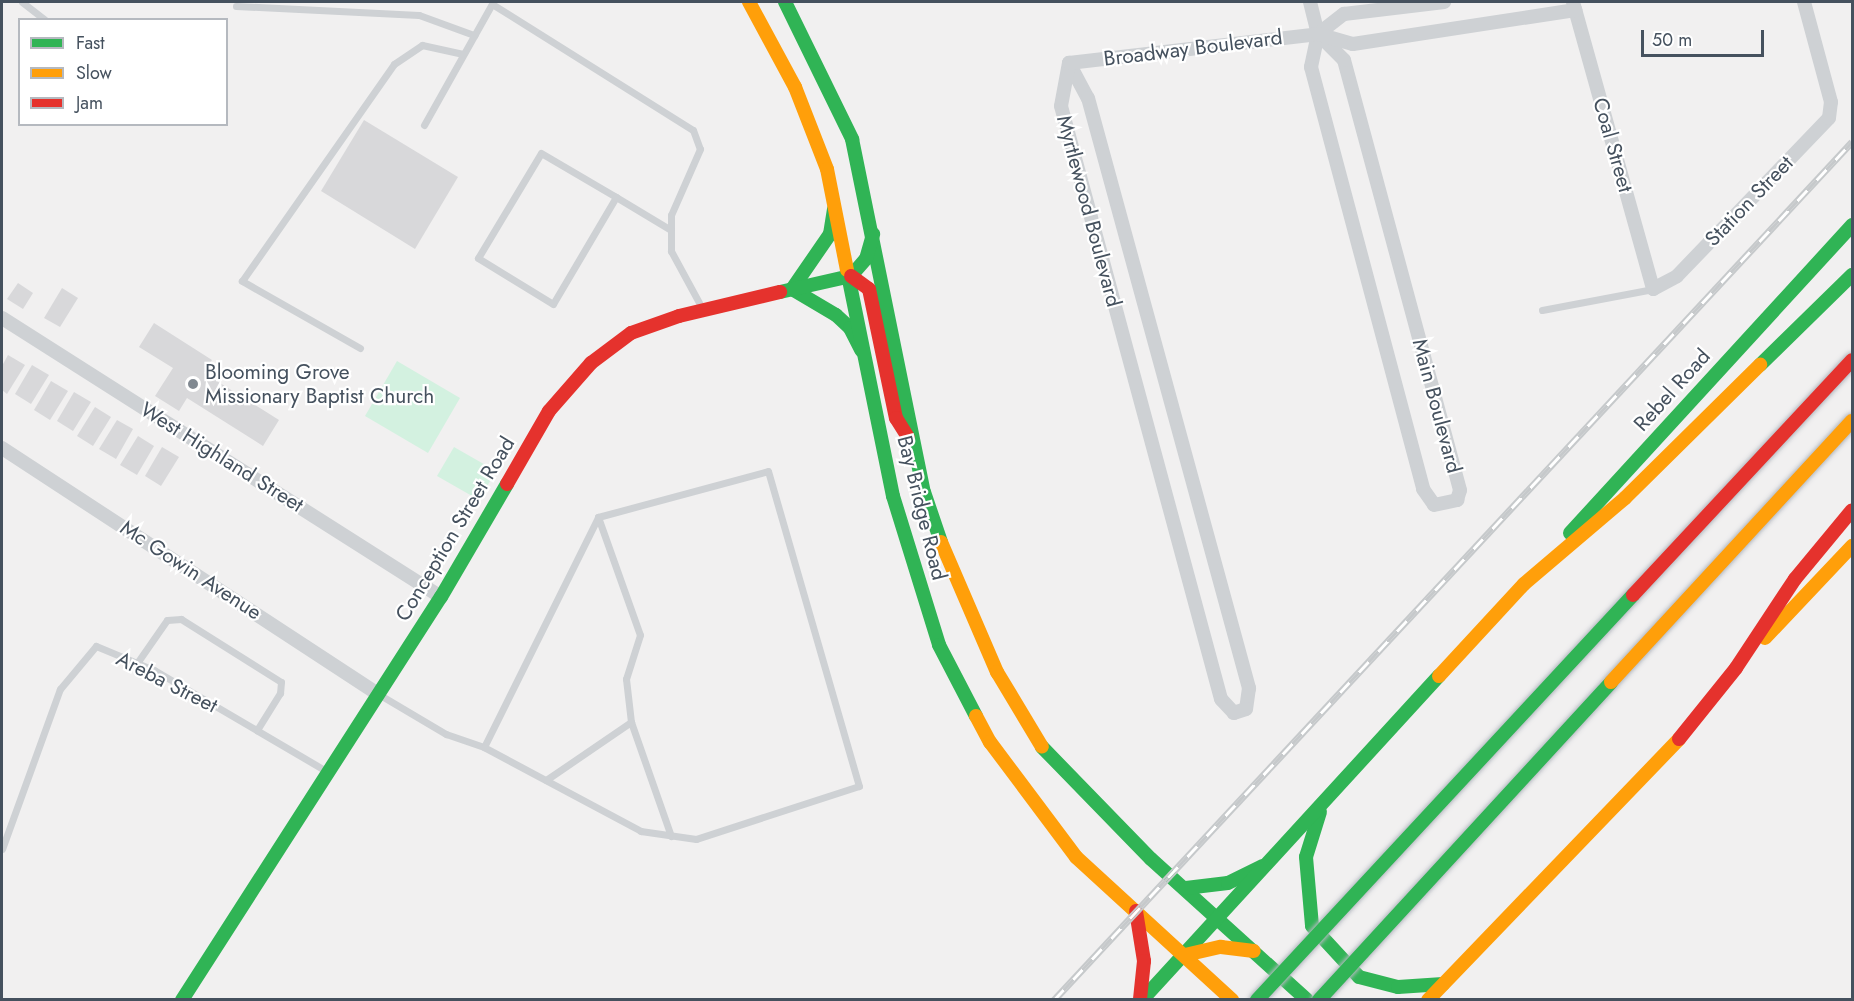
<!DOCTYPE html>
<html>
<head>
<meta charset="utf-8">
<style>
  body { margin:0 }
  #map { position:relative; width:1854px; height:1001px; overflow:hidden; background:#f1f0f0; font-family:Jost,sans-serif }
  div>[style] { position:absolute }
  .green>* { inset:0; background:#d3f1e0 }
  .building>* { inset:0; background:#d8d8da }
  .lane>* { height:7px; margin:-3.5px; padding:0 3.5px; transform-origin:3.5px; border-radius:3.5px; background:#ced1d4 }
  .street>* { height:14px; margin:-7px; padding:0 7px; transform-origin:7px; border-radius:7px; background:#ced1d4 }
  .fast>* { height:14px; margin:-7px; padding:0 7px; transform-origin:7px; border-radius:7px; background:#30b455 }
  .slow>* { height:14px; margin:-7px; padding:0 7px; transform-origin:7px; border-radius:7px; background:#ff9f0a }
  .jam>* { height:14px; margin:-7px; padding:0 7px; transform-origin:7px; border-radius:7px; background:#e5322d }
  .rail>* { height:7px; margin-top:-3.5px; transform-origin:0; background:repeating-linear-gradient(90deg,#fff 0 14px,#c6c9cb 0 28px); box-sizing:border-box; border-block:2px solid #c6c9cb }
  .bridges { filter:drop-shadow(0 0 2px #b4b9c0) drop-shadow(0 0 2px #b4b9c0) }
  .fast-bridge>* { height:14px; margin:-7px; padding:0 7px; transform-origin:7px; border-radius:7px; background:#30b455 }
  .slow-bridge>* { height:14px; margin:-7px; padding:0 7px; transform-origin:7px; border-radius:7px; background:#ff9f0a }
  .jam-bridge>* { height:14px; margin:-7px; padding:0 7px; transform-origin:7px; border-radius:7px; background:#e5322d }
  .dots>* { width:16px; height:16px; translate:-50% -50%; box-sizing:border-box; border:3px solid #fff; border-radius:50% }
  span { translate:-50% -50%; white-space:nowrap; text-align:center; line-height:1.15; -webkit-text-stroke:4.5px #fff; paint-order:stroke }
  .street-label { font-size:21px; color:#45515e }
  .poi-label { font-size:21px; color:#45515e }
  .left { translate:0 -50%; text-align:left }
  .frame { position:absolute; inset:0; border:3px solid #45515e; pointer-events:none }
  .legend { position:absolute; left:18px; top:18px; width:210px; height:108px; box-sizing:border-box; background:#fff; border:2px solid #b5b9bf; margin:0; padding:8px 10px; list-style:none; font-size:18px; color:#45515e }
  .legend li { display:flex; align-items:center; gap:12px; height:30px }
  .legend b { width:30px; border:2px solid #b5b9bf }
  .scale { position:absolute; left:1641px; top:30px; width:123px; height:27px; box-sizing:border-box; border:3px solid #45515e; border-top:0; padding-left:8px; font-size:18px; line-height:21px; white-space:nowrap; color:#45515e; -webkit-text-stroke:4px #fff; paint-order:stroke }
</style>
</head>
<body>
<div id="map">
  <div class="green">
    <div style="clip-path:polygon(397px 361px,460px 398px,428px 453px,365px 416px)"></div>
    <div style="clip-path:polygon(454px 447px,496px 471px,479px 500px,437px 476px)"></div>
  </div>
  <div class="building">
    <div style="clip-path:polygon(364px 120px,458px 177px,415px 249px,321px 191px)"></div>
    <div style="clip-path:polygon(18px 283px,33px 293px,23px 309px,7px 299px)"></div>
    <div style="clip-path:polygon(62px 288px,78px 298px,60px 327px,44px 318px)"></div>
    <div style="clip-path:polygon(154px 323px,212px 360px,204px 373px,279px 420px,263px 446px,187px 398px,179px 411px,155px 396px,173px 368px,139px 347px)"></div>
    <div style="clip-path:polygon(8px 355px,25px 365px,7px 394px,2px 390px,2px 366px)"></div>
    <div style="clip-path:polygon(32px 365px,49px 375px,31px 404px,15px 394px)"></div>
    <div style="clip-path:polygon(51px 381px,68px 391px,50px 420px,34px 410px)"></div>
    <div style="clip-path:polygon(74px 392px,91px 402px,73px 431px,57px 421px)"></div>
    <div style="clip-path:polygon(95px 407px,111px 417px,93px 446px,77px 436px)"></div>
    <div style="clip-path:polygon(117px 420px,133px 429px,116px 459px,99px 449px)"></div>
    <div style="clip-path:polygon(138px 436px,154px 446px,137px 475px,120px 465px)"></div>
    <div style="clip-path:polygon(162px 447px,179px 457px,161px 486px,145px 476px)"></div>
  </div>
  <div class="lane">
    <div style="left:22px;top:2px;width:29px;rotate:38deg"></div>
    <div style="left:492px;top:4px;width:237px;rotate:32.1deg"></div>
    <div style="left:693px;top:130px;width:20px;rotate:70deg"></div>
    <div style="left:700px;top:149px;width:72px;rotate:113.7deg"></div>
    <div style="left:671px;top:215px;width:36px;rotate:90deg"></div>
    <div style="left:671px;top:251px;width:65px;rotate:61.5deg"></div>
    <div style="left:236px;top:6px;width:183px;rotate:2.8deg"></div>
    <div style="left:419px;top:15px;width:59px;rotate:20deg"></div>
    <div style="left:424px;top:125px;width:141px;rotate:-60.7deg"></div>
    <div style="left:616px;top:197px;width:124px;rotate:120.5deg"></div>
    <div style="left:553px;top:304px;width:88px;rotate:-148.5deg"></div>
    <div style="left:478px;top:258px;width:122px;rotate:-59deg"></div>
    <div style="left:541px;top:153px;width:87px;rotate:30.4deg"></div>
    <div style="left:616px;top:197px;width:64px;rotate:31deg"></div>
    <div style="left:1542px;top:310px;width:113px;rotate:-10.7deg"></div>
    <div style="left:360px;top:348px;width:136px;rotate:-150.4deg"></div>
    <div style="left:242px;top:281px;width:265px;rotate:-55deg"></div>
    <div style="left:394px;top:64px;width:34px;rotate:-34deg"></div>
    <div style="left:422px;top:45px;width:42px;rotate:12.4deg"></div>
    <div style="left:598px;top:517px;width:125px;rotate:70.4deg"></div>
    <div style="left:640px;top:635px;width:46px;rotate:107.7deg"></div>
    <div style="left:626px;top:679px;width:43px;rotate:83.4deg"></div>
    <div style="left:631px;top:722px;width:121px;rotate:70.7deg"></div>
    <div style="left:137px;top:663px;width:52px;rotate:-55.1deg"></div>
    <div style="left:167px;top:620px;width:14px;rotate:-4deg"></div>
    <div style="left:181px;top:619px;width:118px;rotate:32.2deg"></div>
    <div style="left:281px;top:682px;width:11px;rotate:95deg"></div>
    <div style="left:280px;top:693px;width:44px;rotate:121.9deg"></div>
    <div style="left:380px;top:695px;width:77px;rotate:30.6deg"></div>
    <div style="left:446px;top:734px;width:40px;rotate:18.9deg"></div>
    <div style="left:484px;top:747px;width:257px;rotate:-63.6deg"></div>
    <div style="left:598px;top:517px;width:176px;rotate:-15.1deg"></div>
    <div style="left:768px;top:471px;width:328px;rotate:73.9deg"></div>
    <div style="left:859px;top:786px;width:171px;rotate:162deg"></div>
    <div style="left:696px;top:839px;width:56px;rotate:-171.7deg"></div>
    <div style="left:641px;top:831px;width:178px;rotate:-151.9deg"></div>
    <div style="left:546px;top:780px;width:103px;rotate:-34.3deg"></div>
    <div style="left:2px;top:849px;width:170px;rotate:-70.1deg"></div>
    <div style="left:60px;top:689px;width:56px;rotate:-50.1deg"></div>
    <div style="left:96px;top:646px;width:63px;rotate:22.5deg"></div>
    <div style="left:154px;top:670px;width:199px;rotate:30.4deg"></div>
  </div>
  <div class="street">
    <div style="left:1310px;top:2px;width:33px;rotate:76deg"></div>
    <div style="left:1318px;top:34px;width:34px;rotate:102deg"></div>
    <div style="left:1311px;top:67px;width:437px;rotate:75.1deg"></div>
    <div style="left:1423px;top:489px;width:19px;rotate:55deg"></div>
    <div style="left:1434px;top:505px;width:24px;rotate:-12deg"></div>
    <div style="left:1457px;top:500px;width:10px;rotate:-73deg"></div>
    <div style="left:1460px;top:490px;width:445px;rotate:-105.1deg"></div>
    <div style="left:1344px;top:60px;width:37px;rotate:-135deg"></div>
    <div style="left:1573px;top:2px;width:298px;rotate:74.4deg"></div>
    <div style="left:1653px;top:289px;width:27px;rotate:-28deg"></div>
    <div style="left:1677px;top:276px;width:219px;rotate:-46.1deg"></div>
    <div style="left:1829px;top:118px;width:16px;rotate:-83deg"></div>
    <div style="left:1831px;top:102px;width:104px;rotate:-105.1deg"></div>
    <div style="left:1318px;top:34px;width:33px;rotate:-38deg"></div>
    <div style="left:1344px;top:14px;width:101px;rotate:-6.8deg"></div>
    <div style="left:1069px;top:63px;width:40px;rotate:62deg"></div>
    <div style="left:1088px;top:98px;width:612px;rotate:74.74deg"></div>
    <div style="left:1249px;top:688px;width:21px;rotate:98deg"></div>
    <div style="left:1246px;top:709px;width:13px;rotate:162deg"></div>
    <div style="left:1234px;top:713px;width:19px;rotate:-133deg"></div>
    <div style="left:1221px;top:699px;width:614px;rotate:-105.1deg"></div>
    <div style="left:1061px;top:106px;width:44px;rotate:-79.5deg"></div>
    <div style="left:1069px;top:63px;width:251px;rotate:-6.6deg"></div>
    <div style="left:1318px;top:34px;width:36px;rotate:16deg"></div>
    <div style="left:1353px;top:44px;width:225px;rotate:-8.7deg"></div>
    <div style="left:2px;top:318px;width:520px;rotate:32.44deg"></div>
    <div style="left:2px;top:448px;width:449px;rotate:33.2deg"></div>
  </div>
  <div class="fast">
    <div style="left:785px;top:2px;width:153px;rotate:63.9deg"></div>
    <div style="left:852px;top:139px;width:360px;rotate:78.5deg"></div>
    <div style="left:924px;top:492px;width:53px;rotate:71.2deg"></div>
    <div style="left:834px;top:209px;width:25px;rotate:99deg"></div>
    <div style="left:830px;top:234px;width:67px;rotate:124.6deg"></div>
    <div style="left:792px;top:289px;width:51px;rotate:30.6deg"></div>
    <div style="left:836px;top:315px;width:19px;rotate:43deg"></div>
    <div style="left:850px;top:328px;width:25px;rotate:63deg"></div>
    <div style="left:847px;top:270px;width:231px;rotate:78.5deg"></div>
    <div style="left:893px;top:496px;width:156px;rotate:72.8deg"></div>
    <div style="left:939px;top:645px;width:80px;rotate:62.5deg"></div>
    <div style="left:780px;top:292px;width:73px;rotate:-12.7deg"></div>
    <div style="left:851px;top:276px;width:23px;rotate:-49deg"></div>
    <div style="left:866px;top:259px;width:26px;rotate:-74deg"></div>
    <div style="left:1760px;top:365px;width:129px;rotate:-44.4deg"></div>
    <div style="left:1570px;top:533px;width:418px;rotate:-47.5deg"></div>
    <div style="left:1042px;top:747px;width:156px;rotate:45.8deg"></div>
    <div style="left:1151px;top:859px;width:210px;rotate:42.1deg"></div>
    <div style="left:1320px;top:812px;width:47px;rotate:107.3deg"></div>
    <div style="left:1306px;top:857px;width:69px;rotate:85deg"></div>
    <div style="left:1312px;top:926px;width:69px;rotate:47.3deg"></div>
    <div style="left:1359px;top:977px;width:40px;rotate:14.4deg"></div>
    <div style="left:1398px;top:987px;width:45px;rotate:-3.8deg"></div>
    <div style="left:1186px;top:888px;width:42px;rotate:-6.8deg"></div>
    <div style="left:1228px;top:883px;width:39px;rotate:-26deg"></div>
    <div style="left:182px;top:1000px;width:479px;rotate:-57.3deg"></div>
    <div style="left:441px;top:597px;width:131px;rotate:-59.7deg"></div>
    <div style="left:1142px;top:1000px;width:440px;rotate:-47.5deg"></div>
  </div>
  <div class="slow">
    <div style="left:749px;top:2px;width:97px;rotate:61.6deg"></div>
    <div style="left:795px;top:87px;width:88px;rotate:68.7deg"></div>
    <div style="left:827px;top:169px;width:103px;rotate:78.8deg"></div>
    <div style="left:941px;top:542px;width:142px;rotate:66.7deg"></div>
    <div style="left:997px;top:672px;width:87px;rotate:59deg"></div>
    <div style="left:1765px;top:638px;width:127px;rotate:-46.6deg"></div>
    <div style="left:1439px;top:676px;width:125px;rotate:-47.3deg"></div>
    <div style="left:1524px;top:584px;width:133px;rotate:-40.4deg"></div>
    <div style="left:1625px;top:498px;width:190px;rotate:-44.6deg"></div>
    <div style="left:976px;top:716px;width:30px;rotate:62deg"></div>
    <div style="left:990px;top:742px;width:144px;rotate:53.2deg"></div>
    <div style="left:1076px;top:857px;width:212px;rotate:42.5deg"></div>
    <div style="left:1185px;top:955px;width:37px;rotate:-13deg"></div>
    <div style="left:1221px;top:947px;width:33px;rotate:7deg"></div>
    <div style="left:1428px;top:1000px;width:362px;rotate:-46.1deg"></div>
  </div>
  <div class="jam">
    <div style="left:851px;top:276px;width:22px;rotate:36deg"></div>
    <div style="left:869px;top:289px;width:132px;rotate:78.2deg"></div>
    <div style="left:896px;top:418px;width:22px;rotate:58deg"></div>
    <div style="left:507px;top:484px;width:84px;rotate:-60.1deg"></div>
    <div style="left:549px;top:411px;width:64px;rotate:-48.8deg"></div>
    <div style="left:591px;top:363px;width:50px;rotate:-36.9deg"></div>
    <div style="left:631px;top:333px;width:51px;rotate:-19.5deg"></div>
    <div style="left:679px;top:316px;width:104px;rotate:-13.4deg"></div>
    <div style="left:1679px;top:739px;width:91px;rotate:-51.2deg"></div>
    <div style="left:1736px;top:668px;width:107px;rotate:-56.5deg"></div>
    <div style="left:1795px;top:579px;width:89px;rotate:-50.4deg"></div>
    <div style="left:1136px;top:911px;width:51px;rotate:80.9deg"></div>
    <div style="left:1144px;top:961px;width:39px;rotate:96deg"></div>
  </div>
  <div class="rail">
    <div style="left:1054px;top:1000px;width:1172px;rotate:-47.08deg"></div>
  </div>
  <div class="bridges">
    <div class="fast-bridge">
      <div style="left:1257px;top:1000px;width:553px;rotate:-47.13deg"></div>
      <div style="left:1319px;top:1000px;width:432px;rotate:-47.4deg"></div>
    </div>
    <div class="slow-bridge">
      <div style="left:1611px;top:682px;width:355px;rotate:-47.3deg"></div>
    </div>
    <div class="jam-bridge">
      <div style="left:1633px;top:595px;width:321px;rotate:-47deg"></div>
    </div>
  </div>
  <div class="dots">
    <div style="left:193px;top:384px;background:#818991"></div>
  </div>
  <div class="street-label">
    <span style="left:1193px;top:48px;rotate:-7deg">Broadway Boulevard</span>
    <span style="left:1613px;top:145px;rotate:74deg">Coal Street</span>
    <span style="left:1749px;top:201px;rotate:-46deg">Station Street</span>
    <span style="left:1089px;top:211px;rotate:75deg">Myrtlewood Boulevard</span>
    <span style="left:1672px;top:390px;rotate:-48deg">Rebel Road</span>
    <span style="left:1437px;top:406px;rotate:75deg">Main Boulevard</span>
    <span style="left:222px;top:457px;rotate:32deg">West Highland Street</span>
    <span style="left:922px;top:508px;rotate:76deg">Bay Bridge Road</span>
    <span style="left:455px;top:529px;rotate:-59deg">Conception Street Road</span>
    <span style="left:191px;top:570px;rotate:33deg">Mc Gowin Avenue</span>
    <span style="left:167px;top:682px;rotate:27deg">Areba Street</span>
  </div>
  <div class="poi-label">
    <span class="left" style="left:205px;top:384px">Blooming Grove<br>Missionary Baptist Church</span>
  </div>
  <div class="frame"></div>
  <ul class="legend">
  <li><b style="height:8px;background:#30b455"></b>Fast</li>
  <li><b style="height:8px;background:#ff9f0a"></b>Slow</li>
  <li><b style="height:8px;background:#e5322d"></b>Jam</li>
  </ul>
  <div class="scale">50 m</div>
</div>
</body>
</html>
